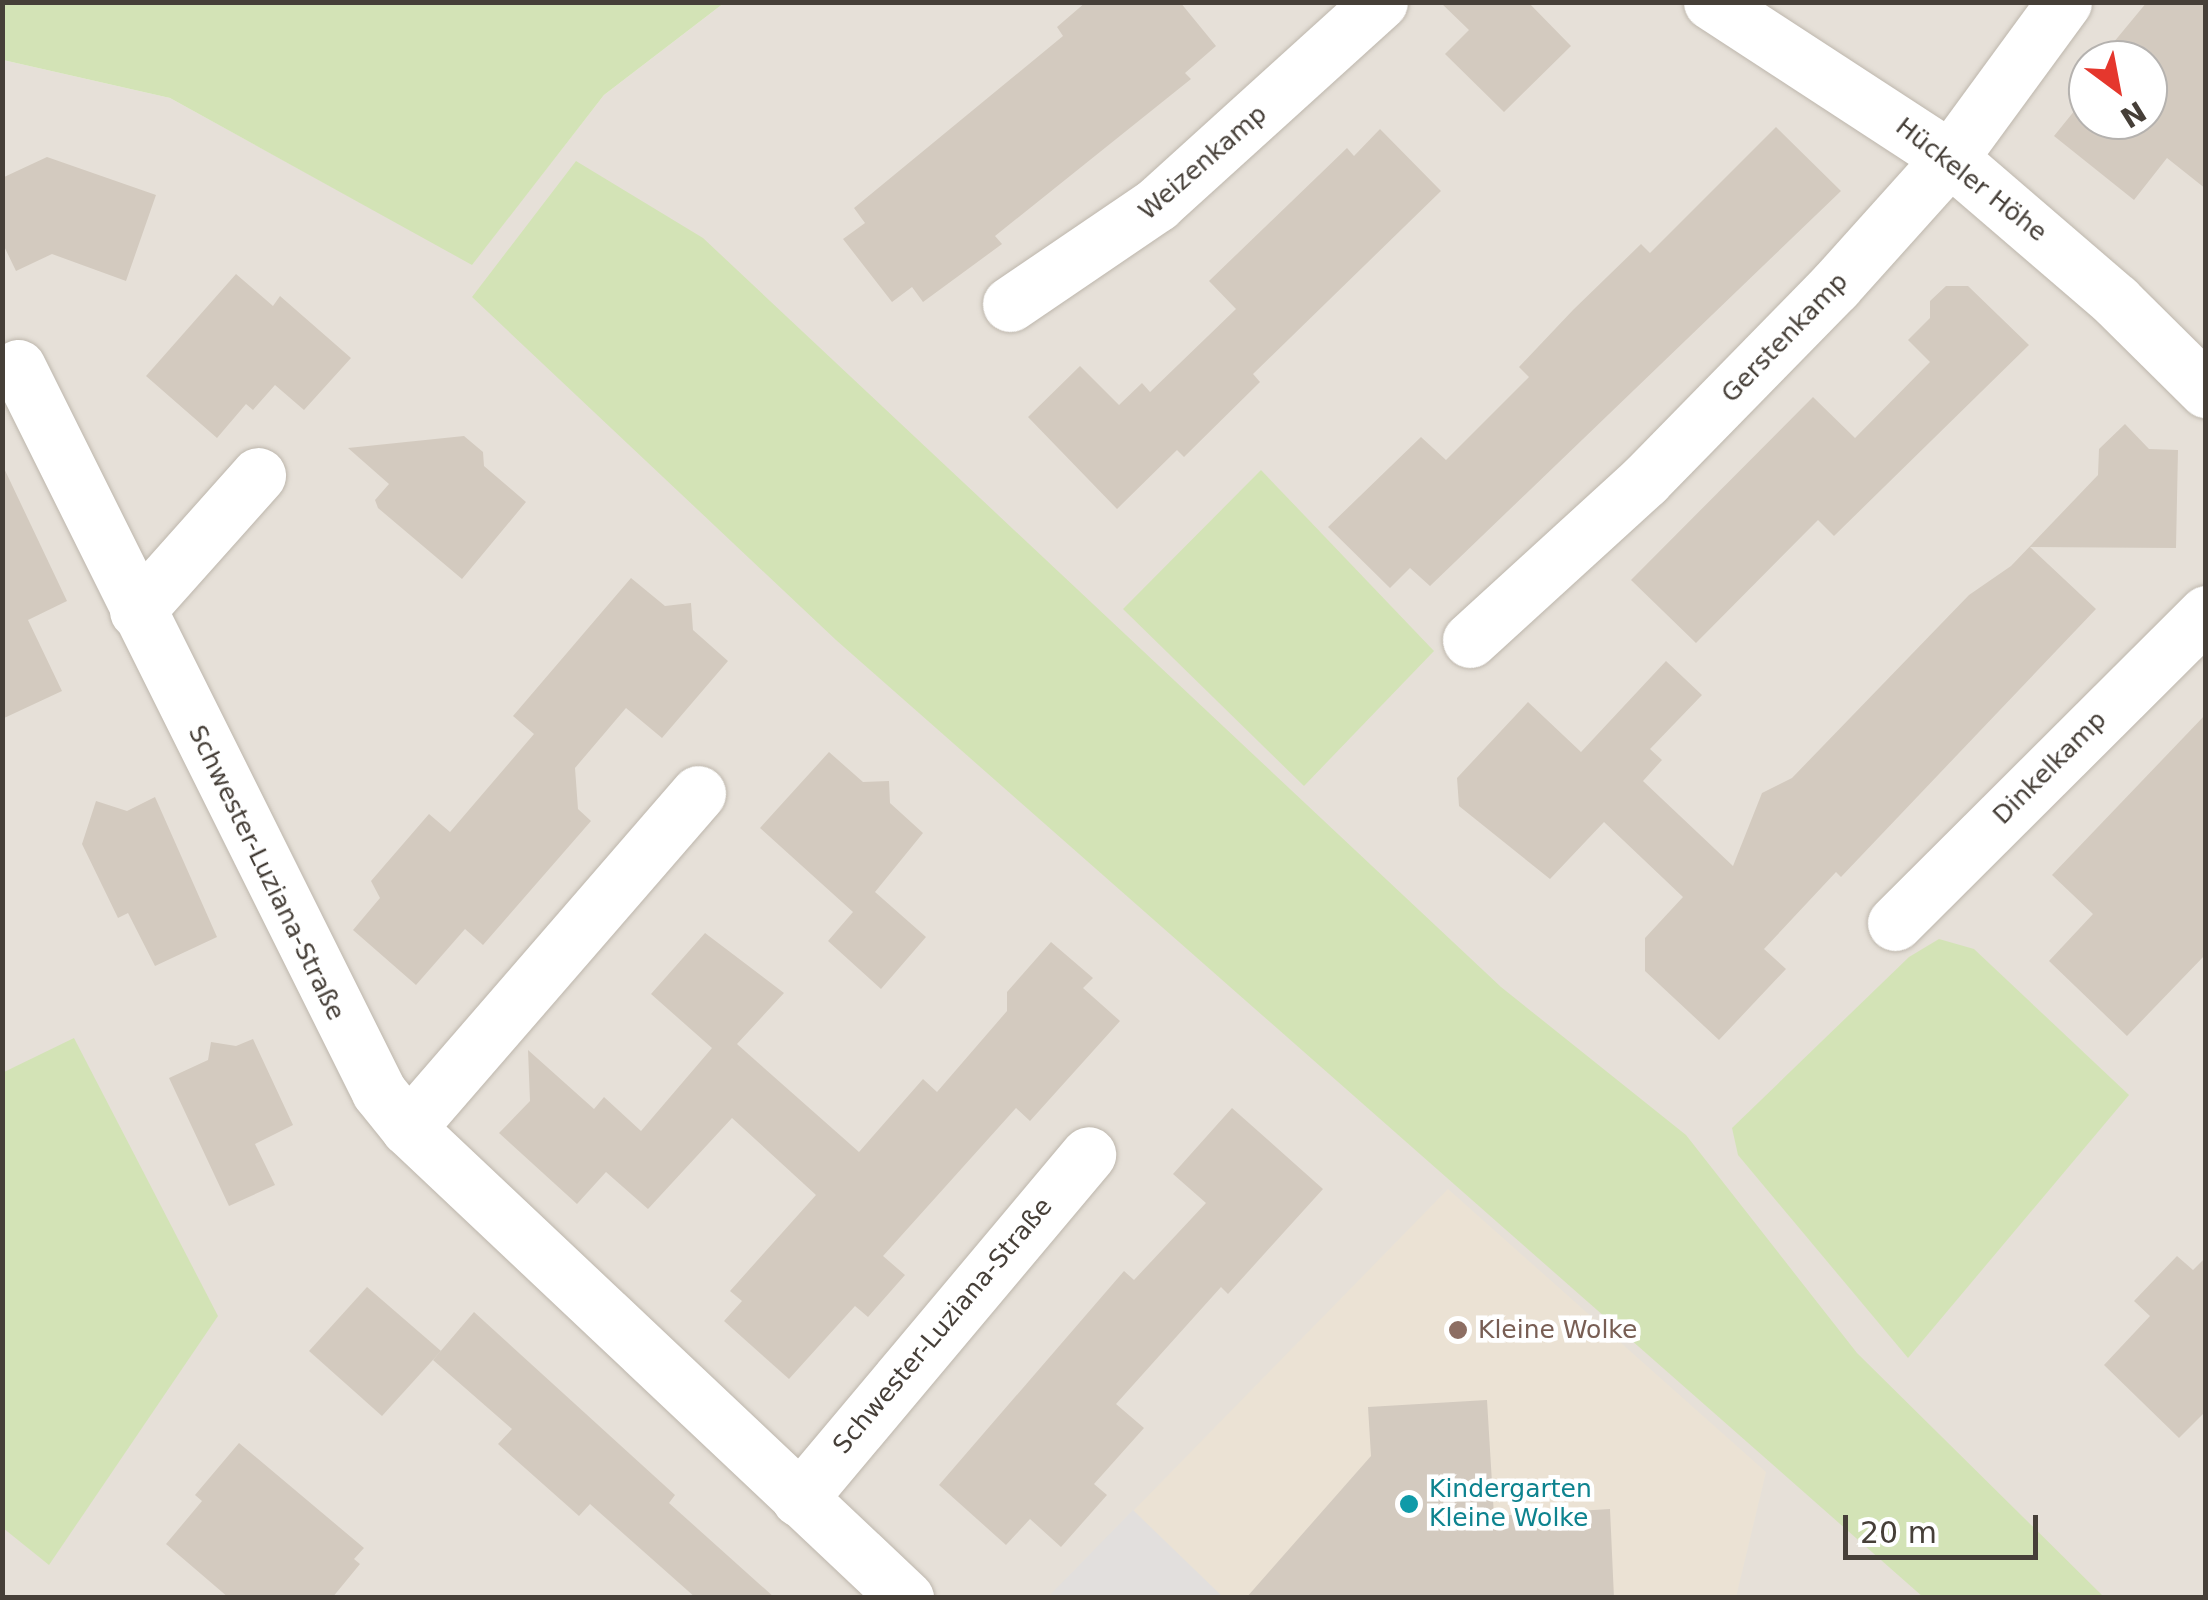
<!DOCTYPE html>
<html>
<head>
<meta charset="utf-8">
<style>
  body { margin:0 }
  #map { position:relative; width:2208px; height:1600px; overflow:hidden; background:#f3efe9; font-family:"DejaVu Sans",sans-serif }
  div>[style] { position:absolute }
  .residential>* { inset:0; background:#e6e0d8 }
  .education>* { inset:0; background:#ebe2d4 }
  .green>* { inset:0; background:#d3e3b6 }
  .parking>* { inset:0; background:#e2dfdd }
  .building>* { inset:0; background:#d3cabf }
  .roads { filter:drop-shadow(0 0 2px #bdb6ac) drop-shadow(0 0 2px #bdb6ac) }
  .minor>* { height:55px; margin:-27.5px; padding:0 27.5px; transform-origin:27.5px; border-radius:27.5px; background:#fff }
  .dots>* { width:28px; height:28px; translate:-50% -50%; box-sizing:border-box; border:5px solid #fff; border-radius:50% }
  span { translate:-50% -50%; white-space:nowrap; text-align:center; line-height:1.15; -webkit-text-stroke:9px #fff; paint-order:stroke }
  .street-label { font-size:25px; color:#463f38 }
  .education-label { font-size:25px; color:#785e54 }
  .left { translate:0 -50%; text-align:left }
  .culture-label { font-size:25px; color:#0d838f }
  .frame { position:absolute; inset:0; border:5px solid #463f38; pointer-events:none }
  .north { position:absolute; left:2068px; top:40px; width:100px; height:100px; box-sizing:border-box; background:#fff; border:2px solid #b5b2af; border-radius:50%; rotate:148deg; font-size:28px; font-weight:700; line-height:40px; text-align:center; color:#463f38 }
  .north::after { content:''; display:block; margin:auto; width:35px; height:45px; background:#e5372d; clip-path:polygon(50% 0,100% 100%,50% 72%,0 100%) }
  .scale { position:absolute; left:1843px; top:1515px; width:195px; height:45px; box-sizing:border-box; border:5px solid #463f38; border-top:0; padding-left:12px; font-size:30px; line-height:35px; white-space:nowrap; color:#463f38; -webkit-text-stroke:8px #fff; paint-order:stroke }
</style>
</head>
<body>
<div id="map">
  <div class="residential">
    <div style="clip-path:polygon(evenodd,724px 3px,2205px 3px,2205px 1597px,3px 1598px,3px 60px,170px 98px,472px 264px,604px 95px,724px 3px,2088px 60px,2148px 60px,2148px 120px,2088px 120px,2088px 60px)"></div>
  </div>
  <div class="education">
    <div style="clip-path:polygon(1448px 1189px,1766px 1472px,1736px 1597px,1048px 1598px)"></div>
  </div>
  <div class="green">
    <div style="clip-path:polygon(3px 2px,724px 2px,724px 3px,604px 95px,472px 265px,170px 98px,3px 60px)"></div>
    <div style="clip-path:polygon(576px 161px,703px 238px,1501px 987px,1686px 1135px,1857px 1353px,2104px 1597px,1923px 1597px,836px 640px,472px 297px)"></div>
    <div style="clip-path:polygon(1261px 470px,1434px 651px,1304px 786px,1123px 609px)"></div>
    <div style="clip-path:polygon(1939px 939px,1974px 949px,2129px 1095px,1908px 1358px,1738px 1155px,1732px 1128px,1909px 957px)"></div>
    <div style="clip-path:polygon(74px 1038px,218px 1316px,49px 1565px,3px 1528px,2px 1073px)"></div>
  </div>
  <div class="parking">
    <div style="clip-path:polygon(1133px 1510px,1223px 1597px,1048px 1597px)"></div>
  </div>
  <div class="building">
    <div style="clip-path:polygon(1086px 2px,1180px 2px,1216px 46px,1185px 73px,1191px 79px,995px 236px,1002px 244px,923px 302px,912px 287px,892px 302px,843px 239px,865px 223px,854px 208px,1063px 36px,1057px 27px)"></div>
    <div style="clip-path:polygon(1440px 2px,1528px 2px,1571px 46px,1504px 112px,1445px 54px,1469px 30px)"></div>
    <div style="clip-path:polygon(2147px 2px,2206px 2px,2206px 189px,2167px 158px,2134px 200px,2054px 136px,2088px 94px,2088px 120px,2148px 120px,2148px 60px,2099px 60px)"></div>
    <div style="clip-path:polygon(1776px 127px,1841px 191px,1430px 586px,1410px 568px,1390px 588px,1328px 527px,1421px 437px,1446px 460px,1529px 377px,1519px 367px,1573px 310px,1641px 244px,1650px 253px)"></div>
    <div style="clip-path:polygon(1380px 129px,1441px 191px,1253px 374px,1260px 382px,1184px 457px,1177px 450px,1117px 509px,1028px 417px,1080px 366px,1119px 405px,1142px 383px,1150px 392px,1236px 309px,1209px 281px,1347px 148px,1354px 156px)"></div>
    <div style="clip-path:polygon(47px 157px,156px 195px,126px 281px,52px 254px,16px 271px,2px 242px,2px 178px)"></div>
    <div style="clip-path:polygon(236px 274px,273px 306px,280px 296px,351px 358px,304px 410px,275px 385px,253px 410px,246px 404px,217px 438px,146px 376px)"></div>
    <div style="clip-path:polygon(1946px 286px,1968px 286px,2029px 345px,1834px 536px,1818px 520px,1696px 643px,1631px 580px,1813px 397px,1855px 438px,1930px 362px,1908px 340px,1930px 318px,1930px 301px)"></div>
    <div style="clip-path:polygon(2125px 424px,2149px 449px,2178px 450px,2176px 548px,2030px 547px,2096px 609px,1841px 877px,1836px 872px,1764px 949px,1786px 969px,1719px 1040px,1645px 971px,1645px 938px,1683px 897px,1604px 822px,1550px 879px,1459px 806px,1457px 778px,1528px 702px,1581px 752px,1666px 661px,1702px 695px,1650px 749px,1662px 760px,1643px 781px,1733px 866px,1762px 793px,1792px 778px,1969px 595px,2011px 566px,2098px 475px,2099px 449px)"></div>
    <div style="clip-path:polygon(464px 436px,483px 452px,484px 466px,526px 502px,462px 579px,378px 508px,375px 500px,389px 484px,348px 448px)"></div>
    <div style="clip-path:polygon(2px 464px,67px 601px,28px 620px,62px 691px,2px 719px)"></div>
    <div style="clip-path:polygon(631px 578px,665px 606px,691px 603px,693px 630px,728px 661px,662px 738px,626px 708px,575px 768px,578px 809px,591px 821px,483px 945px,465px 929px,416px 985px,353px 930px,380px 898px,371px 881px,429px 814px,450px 832px,534px 734px,513px 716px)"></div>
    <div style="clip-path:polygon(2206px 714px,2206px 954px,2127px 1036px,2049px 961px,2093px 914px,2052px 875px)"></div>
    <div style="clip-path:polygon(829px 752px,863px 782px,889px 781px,890px 803px,923px 833px,875px 892px,926px 937px,881px 989px,828px 941px,853px 912px,760px 828px)"></div>
    <div style="clip-path:polygon(155px 797px,217px 937px,155px 966px,128px 913px,118px 918px,82px 844px,96px 801px,127px 811px)"></div>
    <div style="clip-path:polygon(705px 933px,784px 993px,737px 1044px,859px 1152px,923px 1079px,937px 1092px,1007px 1011px,1007px 992px,1051px 942px,1093px 978px,1083px 988px,1120px 1021px,1030px 1121px,1016px 1108px,883px 1256px,905px 1275px,868px 1317px,855px 1306px,789px 1379px,724px 1321px,742px 1301px,730px 1291px,816px 1195px,732px 1118px,648px 1209px,606px 1172px,577px 1204px,499px 1133px,530px 1101px,528px 1050px,594px 1109px,604px 1097px,641px 1131px,712px 1048px,651px 994px)"></div>
    <div style="clip-path:polygon(253px 1039px,293px 1125px,255px 1144px,275px 1185px,229px 1206px,169px 1078px,208px 1060px,211px 1042px,236px 1046px)"></div>
    <div style="clip-path:polygon(1232px 1108px,1323px 1189px,1228px 1294px,1221px 1287px,1116px 1404px,1144px 1428px,1094px 1484px,1107px 1495px,1061px 1547px,1030px 1519px,1006px 1545px,939px 1485px,1124px 1271px,1134px 1280px,1206px 1203px,1173px 1174px)"></div>
    <div style="clip-path:polygon(2177px 1256px,2193px 1270px,2206px 1257px,2206px 1411px,2179px 1438px,2104px 1365px,2150px 1316px,2134px 1301px)"></div>
    <div style="clip-path:polygon(367px 1287px,441px 1351px,382px 1416px,309px 1351px)"></div>
    <div style="clip-path:polygon(474px 1312px,675px 1495px,669px 1503px,775px 1598px,696px 1598px,590px 1504px,579px 1516px,498px 1444px,512px 1429px,433px 1360px)"></div>
    <div style="clip-path:polygon(1487px 1400px,1494px 1516px,1610px 1509px,1614px 1598px,1246px 1598px,1371px 1456px,1368px 1407px)"></div>
    <div style="clip-path:polygon(239px 1443px,364px 1548px,354px 1559px,360px 1564px,332px 1598px,229px 1598px,166px 1544px,202px 1501px,195px 1495px)"></div>
  </div>
  <div class="roads">
    <div class="minor">
      <div style="left:1711px;top:2px;width:285px;rotate:33.1deg"></div>
      <div style="left:1950px;top:158px;width:219px;rotate:40.7deg"></div>
      <div style="left:2116px;top:301px;width:127px;rotate:44.7deg"></div>
      <div style="left:1010px;top:304px;width:178px;rotate:-34.2deg"></div>
      <div style="left:1157px;top:204px;width:301px;rotate:-42.2deg"></div>
      <div style="left:18px;top:367px;width:810px;rotate:63.53deg"></div>
      <div style="left:379px;top:1092px;width:46px;rotate:51.1deg"></div>
      <div style="left:408px;top:1128px;width:685px;rotate:43.34deg"></div>
      <div style="left:137px;top:611px;width:182px;rotate:-48.3deg"></div>
      <div style="left:1470px;top:640px;width:237px;rotate:-42.4deg"></div>
      <div style="left:1645px;top:480px;width:272px;rotate:-45.6deg"></div>
      <div style="left:1835px;top:286px;width:172px;rotate:-48.1deg"></div>
      <div style="left:1950px;top:158px;width:193px;rotate:-53.8deg"></div>
      <div style="left:1895px;top:923px;width:439px;rotate:-44.9deg"></div>
      <div style="left:408px;top:1128px;width:443px;rotate:-49.1deg"></div>
      <div style="left:799px;top:1499px;width:450px;rotate:-50deg"></div>
    </div>
  </div>
  <div class="dots">
    <div style="left:1458px;top:1330px;background:#8d6e63"></div>
    <div style="left:1409px;top:1504px;background:#0f9aa8"></div>
  </div>
  <div class="street-label">
    <span style="left:1203px;top:163px;rotate:-41deg">Weizenkamp</span>
    <span style="left:1971px;top:180px;rotate:38deg">Hückeler Höhe</span>
    <span style="left:1785px;top:338px;rotate:-46deg">Gerstenkamp</span>
    <span style="left:2050px;top:768px;rotate:-45deg">Dinkelkamp</span>
    <span style="left:266px;top:873px;rotate:64deg">Schwester-Luziana-Straße</span>
    <span style="left:943px;top:1326px;rotate:-50deg">Schwester-Luziana-Straße</span>
  </div>
  <div class="education-label">
    <span class="left" style="left:1478px;top:1330px">Kleine Wolke</span>
  </div>
  <div class="culture-label">
    <span class="left" style="left:1429px;top:1504px">Kindergarten<br>Kleine Wolke</span>
  </div>
  <div class="frame"></div>
  <div class="north">N</div>
  <div class="scale">20 m</div>
</div>
</body>
</html>
